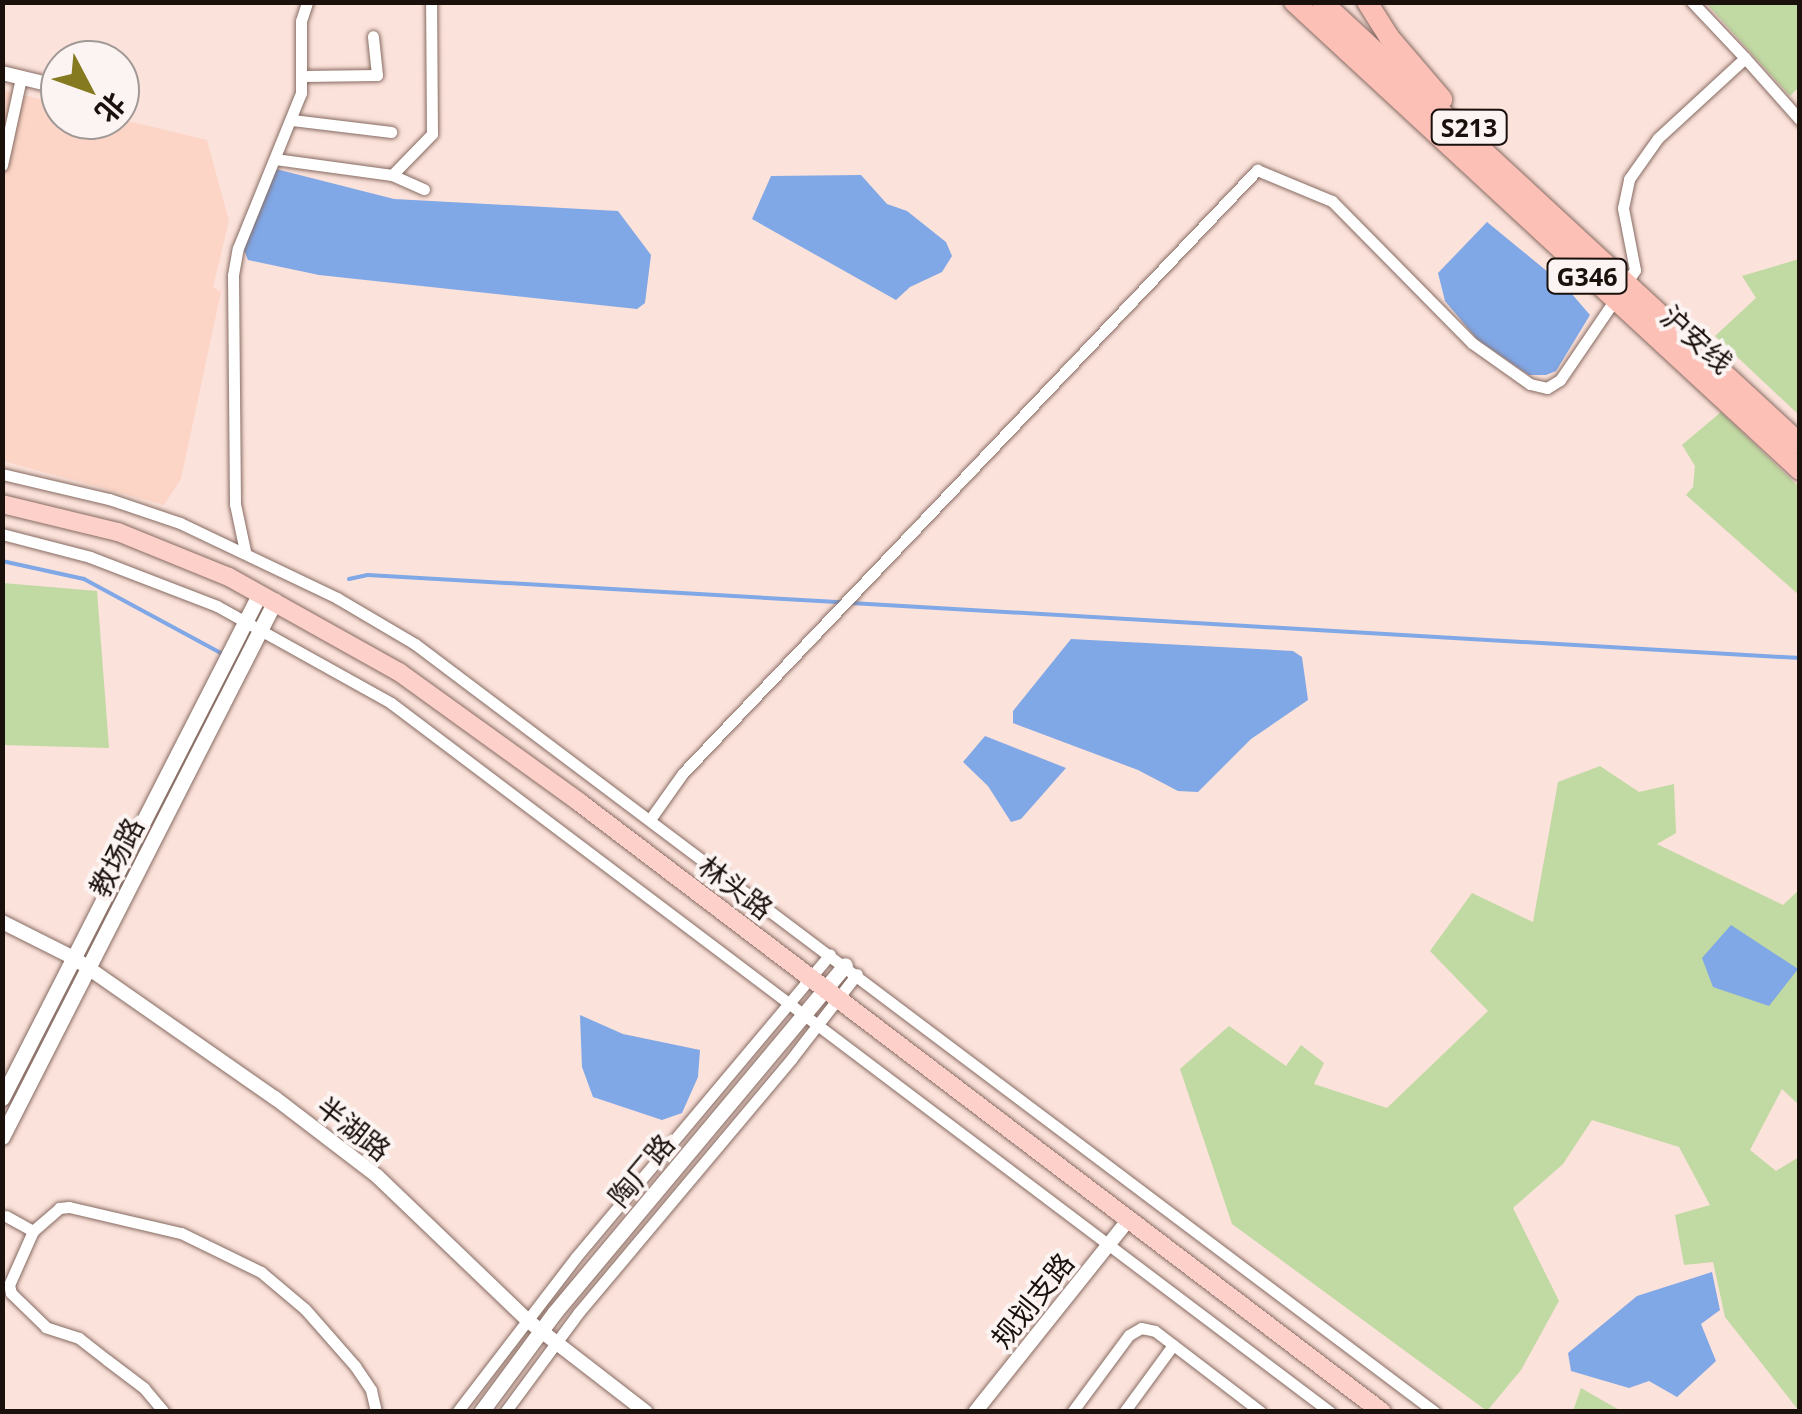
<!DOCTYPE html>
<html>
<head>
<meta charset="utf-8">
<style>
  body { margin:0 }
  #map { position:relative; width:1802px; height:1414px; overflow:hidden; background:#fbe2da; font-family:"Open Sans","Noto Sans SC",sans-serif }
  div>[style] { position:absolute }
  .built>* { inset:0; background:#fcd5c7 }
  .green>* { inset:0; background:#c1d9a3 }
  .water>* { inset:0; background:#80a7e6 }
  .stream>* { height:4px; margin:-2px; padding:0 2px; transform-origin:2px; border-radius:2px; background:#80a7e6 }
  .roads { filter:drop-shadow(0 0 2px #866b62) drop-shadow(0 0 2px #866b62) }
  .minor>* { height:11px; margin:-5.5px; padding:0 5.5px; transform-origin:5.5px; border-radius:5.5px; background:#fff }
  .tertiary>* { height:14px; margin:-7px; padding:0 7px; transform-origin:7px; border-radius:7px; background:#fff }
  .secondary>* { height:15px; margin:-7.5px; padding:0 7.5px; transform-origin:7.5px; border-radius:7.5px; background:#fff }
  .primary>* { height:18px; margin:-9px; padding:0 9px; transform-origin:9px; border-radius:9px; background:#fdd0c9 }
  .trunk>* { height:20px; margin:-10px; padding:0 10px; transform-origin:10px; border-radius:10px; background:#fcc0b7 }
  span { translate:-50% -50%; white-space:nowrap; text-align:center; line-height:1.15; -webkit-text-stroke:8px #fbf4f2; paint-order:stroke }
  .shield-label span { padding:2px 8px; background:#fbf4f2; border:2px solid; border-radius:8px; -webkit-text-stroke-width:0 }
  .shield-label { font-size:25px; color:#1a100c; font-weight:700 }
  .street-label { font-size:28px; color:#1a100c }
  .frame { position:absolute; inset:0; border:5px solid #1a100c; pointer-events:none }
  .north { position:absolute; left:40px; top:40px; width:100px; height:100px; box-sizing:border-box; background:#fbf4f2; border:2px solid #a19996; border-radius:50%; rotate:131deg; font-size:28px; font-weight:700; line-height:40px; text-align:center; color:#1a100c }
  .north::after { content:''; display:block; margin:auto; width:35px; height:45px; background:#857a20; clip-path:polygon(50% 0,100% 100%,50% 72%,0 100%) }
</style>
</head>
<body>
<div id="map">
  <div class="built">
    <div style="clip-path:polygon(2px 90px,60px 104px,60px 120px,120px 119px,207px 140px,229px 221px,213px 287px,221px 292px,181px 479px,164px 505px,3px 461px)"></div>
  </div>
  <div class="green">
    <div style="clip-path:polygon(1706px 3px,1799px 3px,1799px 87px,1790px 96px)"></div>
    <div style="clip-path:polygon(1799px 259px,1800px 259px,1799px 415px,1715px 336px,1756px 298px,1742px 276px)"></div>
    <div style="clip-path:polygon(1721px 412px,1799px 487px,1799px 595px,1686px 495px,1693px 487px,1695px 466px,1682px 445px)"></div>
    <div style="clip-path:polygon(3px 583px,97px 591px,109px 748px,3px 745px)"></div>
    <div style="clip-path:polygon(1600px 766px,1639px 792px,1674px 784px,1676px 833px,1657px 844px,1783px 905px,1799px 890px,1799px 1105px,1782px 1089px,1750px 1150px,1776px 1171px,1799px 1157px,1799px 1411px,1725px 1317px,1713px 1262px,1684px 1265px,1675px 1215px,1710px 1205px,1679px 1147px,1592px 1120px,1563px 1164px,1513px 1208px,1559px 1301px,1521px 1370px,1487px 1411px,1232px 1224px,1180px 1069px,1229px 1026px,1286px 1066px,1301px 1045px,1324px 1063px,1314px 1084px,1387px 1108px,1488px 1011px,1430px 951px,1472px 893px,1533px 922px,1558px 782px)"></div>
    <div style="clip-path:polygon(1581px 1388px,1621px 1411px,1573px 1411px)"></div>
  </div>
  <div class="water">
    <div style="clip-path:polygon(276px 169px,394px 199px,618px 211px,651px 255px,645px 303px,637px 309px,319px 275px,248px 260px,242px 245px)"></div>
    <div style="clip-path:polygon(861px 175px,887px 204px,907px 211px,946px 242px,952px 256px,942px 272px,910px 287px,896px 300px,752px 219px,771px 176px)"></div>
    <div style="clip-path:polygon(1487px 222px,1565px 286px,1590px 315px,1556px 371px,1546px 375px,1529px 375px,1477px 339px,1445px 301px,1438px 273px)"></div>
    <div style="clip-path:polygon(1071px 639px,1293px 651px,1302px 657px,1308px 700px,1251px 739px,1198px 792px,1178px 791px,1138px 770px,1013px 723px,1013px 711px)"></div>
    <div style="clip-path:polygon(985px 736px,1066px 768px,1021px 819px,1011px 822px,988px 786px,963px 762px)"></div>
    <div style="clip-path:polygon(1731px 925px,1798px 969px,1769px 1006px,1713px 987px,1702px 958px)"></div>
    <div style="clip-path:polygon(580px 1015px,623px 1034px,700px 1050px,698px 1077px,682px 1113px,662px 1120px,593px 1097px,582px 1067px)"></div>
    <div style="clip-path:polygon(1712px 1272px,1720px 1310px,1701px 1324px,1716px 1361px,1677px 1397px,1649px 1381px,1629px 1388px,1571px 1371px,1568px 1353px,1637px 1296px)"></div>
  </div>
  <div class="stream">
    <div style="left:2px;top:561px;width:84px;rotate:12.4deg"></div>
    <div style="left:84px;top:579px;width:156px;rotate:28.4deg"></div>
    <div style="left:349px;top:579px;width:19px;rotate:-12deg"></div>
    <div style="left:368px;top:575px;width:474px;rotate:3.3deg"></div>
    <div style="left:851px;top:603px;width:951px;rotate:3.32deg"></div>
  </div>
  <div class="roads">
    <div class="minor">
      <div style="left:1745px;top:58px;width:83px;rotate:48.4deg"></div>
      <div style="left:304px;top:76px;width:73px;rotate:-0.8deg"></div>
      <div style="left:377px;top:75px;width:39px;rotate:-96deg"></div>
      <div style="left:292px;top:120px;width:100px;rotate:6.9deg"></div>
      <div style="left:275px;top:159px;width:118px;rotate:7.8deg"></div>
      <div style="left:392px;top:175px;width:57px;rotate:-45.7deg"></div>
      <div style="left:432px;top:134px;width:132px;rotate:-90.4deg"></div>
      <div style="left:2px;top:165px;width:89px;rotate:-77.7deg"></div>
      <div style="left:392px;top:175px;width:35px;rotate:24deg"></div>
      <div style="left:2px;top:474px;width:110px;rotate:13.2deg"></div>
      <div style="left:109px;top:499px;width:75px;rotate:18.7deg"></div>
      <div style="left:180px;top:523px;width:174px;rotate:25.5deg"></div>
      <div style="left:337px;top:598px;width:91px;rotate:30.5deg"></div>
      <div style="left:415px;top:644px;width:1277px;rotate:36.98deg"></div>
      <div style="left:2px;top:534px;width:91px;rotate:14.6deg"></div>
      <div style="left:90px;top:557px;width:136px;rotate:21.1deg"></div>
      <div style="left:217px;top:606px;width:199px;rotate:29.1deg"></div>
      <div style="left:391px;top:703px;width:1177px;rotate:37.05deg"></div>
      <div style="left:245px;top:551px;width:48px;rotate:-102deg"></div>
      <div style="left:235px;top:504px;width:229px;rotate:-90.5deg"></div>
      <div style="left:233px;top:275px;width:27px;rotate:-80deg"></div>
      <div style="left:238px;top:248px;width:167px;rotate:-67.9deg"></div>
      <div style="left:301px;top:93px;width:72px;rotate:-90deg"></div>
      <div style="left:301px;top:21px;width:20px;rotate:-72deg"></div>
      <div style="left:651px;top:818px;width:55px;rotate:-54.6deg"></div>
      <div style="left:683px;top:773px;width:833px;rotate:-46.41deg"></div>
      <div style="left:1257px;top:170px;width:81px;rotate:22.5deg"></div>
      <div style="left:1332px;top:201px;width:199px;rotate:45.4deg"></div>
      <div style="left:1472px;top:343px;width:71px;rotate:35.3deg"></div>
      <div style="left:1530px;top:384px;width:17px;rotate:13deg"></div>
      <div style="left:1547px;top:388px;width:15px;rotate:-32deg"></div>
      <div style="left:1560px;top:380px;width:133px;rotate:-55.7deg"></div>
      <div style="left:1635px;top:270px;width:63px;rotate:-101deg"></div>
      <div style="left:1623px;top:208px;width:30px;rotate:-78deg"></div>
      <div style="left:1629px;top:179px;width:50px;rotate:-54.7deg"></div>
      <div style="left:1658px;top:138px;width:118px;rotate:-42.6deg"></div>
      <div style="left:1745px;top:58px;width:77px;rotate:-133.4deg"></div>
      <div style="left:6px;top:1216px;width:31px;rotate:29deg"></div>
      <div style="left:164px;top:1412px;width:31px;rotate:-130deg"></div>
      <div style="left:144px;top:1388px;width:46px;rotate:-142.9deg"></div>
      <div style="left:107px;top:1360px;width:36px;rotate:-142deg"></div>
      <div style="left:79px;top:1338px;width:35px;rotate:-162deg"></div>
      <div style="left:46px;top:1327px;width:49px;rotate:-135.8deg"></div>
      <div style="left:11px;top:1293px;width:8px;rotate:-104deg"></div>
      <div style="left:9px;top:1285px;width:59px;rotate:-66deg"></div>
      <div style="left:33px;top:1231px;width:35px;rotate:-41deg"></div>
      <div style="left:59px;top:1208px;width:10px;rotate:-6deg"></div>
      <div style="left:69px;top:1207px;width:115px;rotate:13.1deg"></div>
      <div style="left:181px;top:1233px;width:89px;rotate:26deg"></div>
      <div style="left:261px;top:1272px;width:57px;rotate:40.1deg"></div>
      <div style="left:305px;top:1309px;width:76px;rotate:48.7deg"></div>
      <div style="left:355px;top:1366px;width:29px;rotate:56deg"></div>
      <div style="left:371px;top:1390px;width:23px;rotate:77deg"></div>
      <div style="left:457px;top:1412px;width:195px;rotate:-52.5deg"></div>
      <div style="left:576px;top:1257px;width:395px;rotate:-50deg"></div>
      <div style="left:505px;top:1412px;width:124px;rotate:-53.5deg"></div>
      <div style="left:579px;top:1312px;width:331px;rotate:-50deg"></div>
      <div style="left:792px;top:1058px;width:106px;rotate:-52.3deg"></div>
      <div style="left:1072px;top:1412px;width:96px;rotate:-53.5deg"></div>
      <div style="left:1129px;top:1335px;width:14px;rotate:-30deg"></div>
      <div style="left:1141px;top:1328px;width:14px;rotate:12deg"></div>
      <div style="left:1155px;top:1331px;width:133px;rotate:37.4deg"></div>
      <div style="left:1124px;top:1412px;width:83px;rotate:-53.8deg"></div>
    </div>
    <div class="tertiary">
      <div style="left:2px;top:73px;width:60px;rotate:13.6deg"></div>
      <div style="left:2px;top:922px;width:80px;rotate:26.6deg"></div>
      <div style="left:74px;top:958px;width:245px;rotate:34.9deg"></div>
      <div style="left:275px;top:1098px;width:128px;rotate:37.4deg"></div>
      <div style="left:377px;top:1176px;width:208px;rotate:43.8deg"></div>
      <div style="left:527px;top:1320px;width:150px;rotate:37.7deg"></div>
      <div style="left:975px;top:1412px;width:246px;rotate:-51.4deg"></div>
    </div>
    <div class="secondary">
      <div style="left:2px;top:1098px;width:567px;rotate:-62.94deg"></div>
      <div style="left:2px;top:1137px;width:602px;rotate:-63.01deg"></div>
      <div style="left:481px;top:1412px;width:124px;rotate:-53.5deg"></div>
      <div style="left:555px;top:1312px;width:452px;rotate:-50.1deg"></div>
    </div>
    <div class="primary">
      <div style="left:2px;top:504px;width:119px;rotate:13.6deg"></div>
      <div style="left:118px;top:532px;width:120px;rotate:22.1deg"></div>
      <div style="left:229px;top:577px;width:195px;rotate:29.2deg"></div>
      <div style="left:399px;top:672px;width:222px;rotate:35.8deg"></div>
      <div style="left:579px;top:802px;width:1008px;rotate:37.22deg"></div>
    </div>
    <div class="trunk">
      <div style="left:1294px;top:2px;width:689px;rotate:42.77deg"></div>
      <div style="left:1322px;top:2px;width:651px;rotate:42.76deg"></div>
      <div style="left:1367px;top:2px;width:41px;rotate:57.8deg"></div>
      <div style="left:1389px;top:37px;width:82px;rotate:49.5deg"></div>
    </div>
  </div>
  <div class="shield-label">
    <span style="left:1469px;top:127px">S213</span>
    <span style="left:1587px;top:276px">G346</span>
  </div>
  <div class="street-label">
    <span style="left:1697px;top:339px;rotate:42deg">沪安线</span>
    <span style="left:116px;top:857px;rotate:-63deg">教场路</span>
    <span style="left:736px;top:887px;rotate:37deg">林头路</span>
    <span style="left:354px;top:1128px;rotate:38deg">半湖路</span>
    <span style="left:641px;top:1170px;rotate:-50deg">陶厂路</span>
    <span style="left:1032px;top:1300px;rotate:-51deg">规划支路</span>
  </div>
  <div class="frame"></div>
  <div class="north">北</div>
</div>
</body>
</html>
